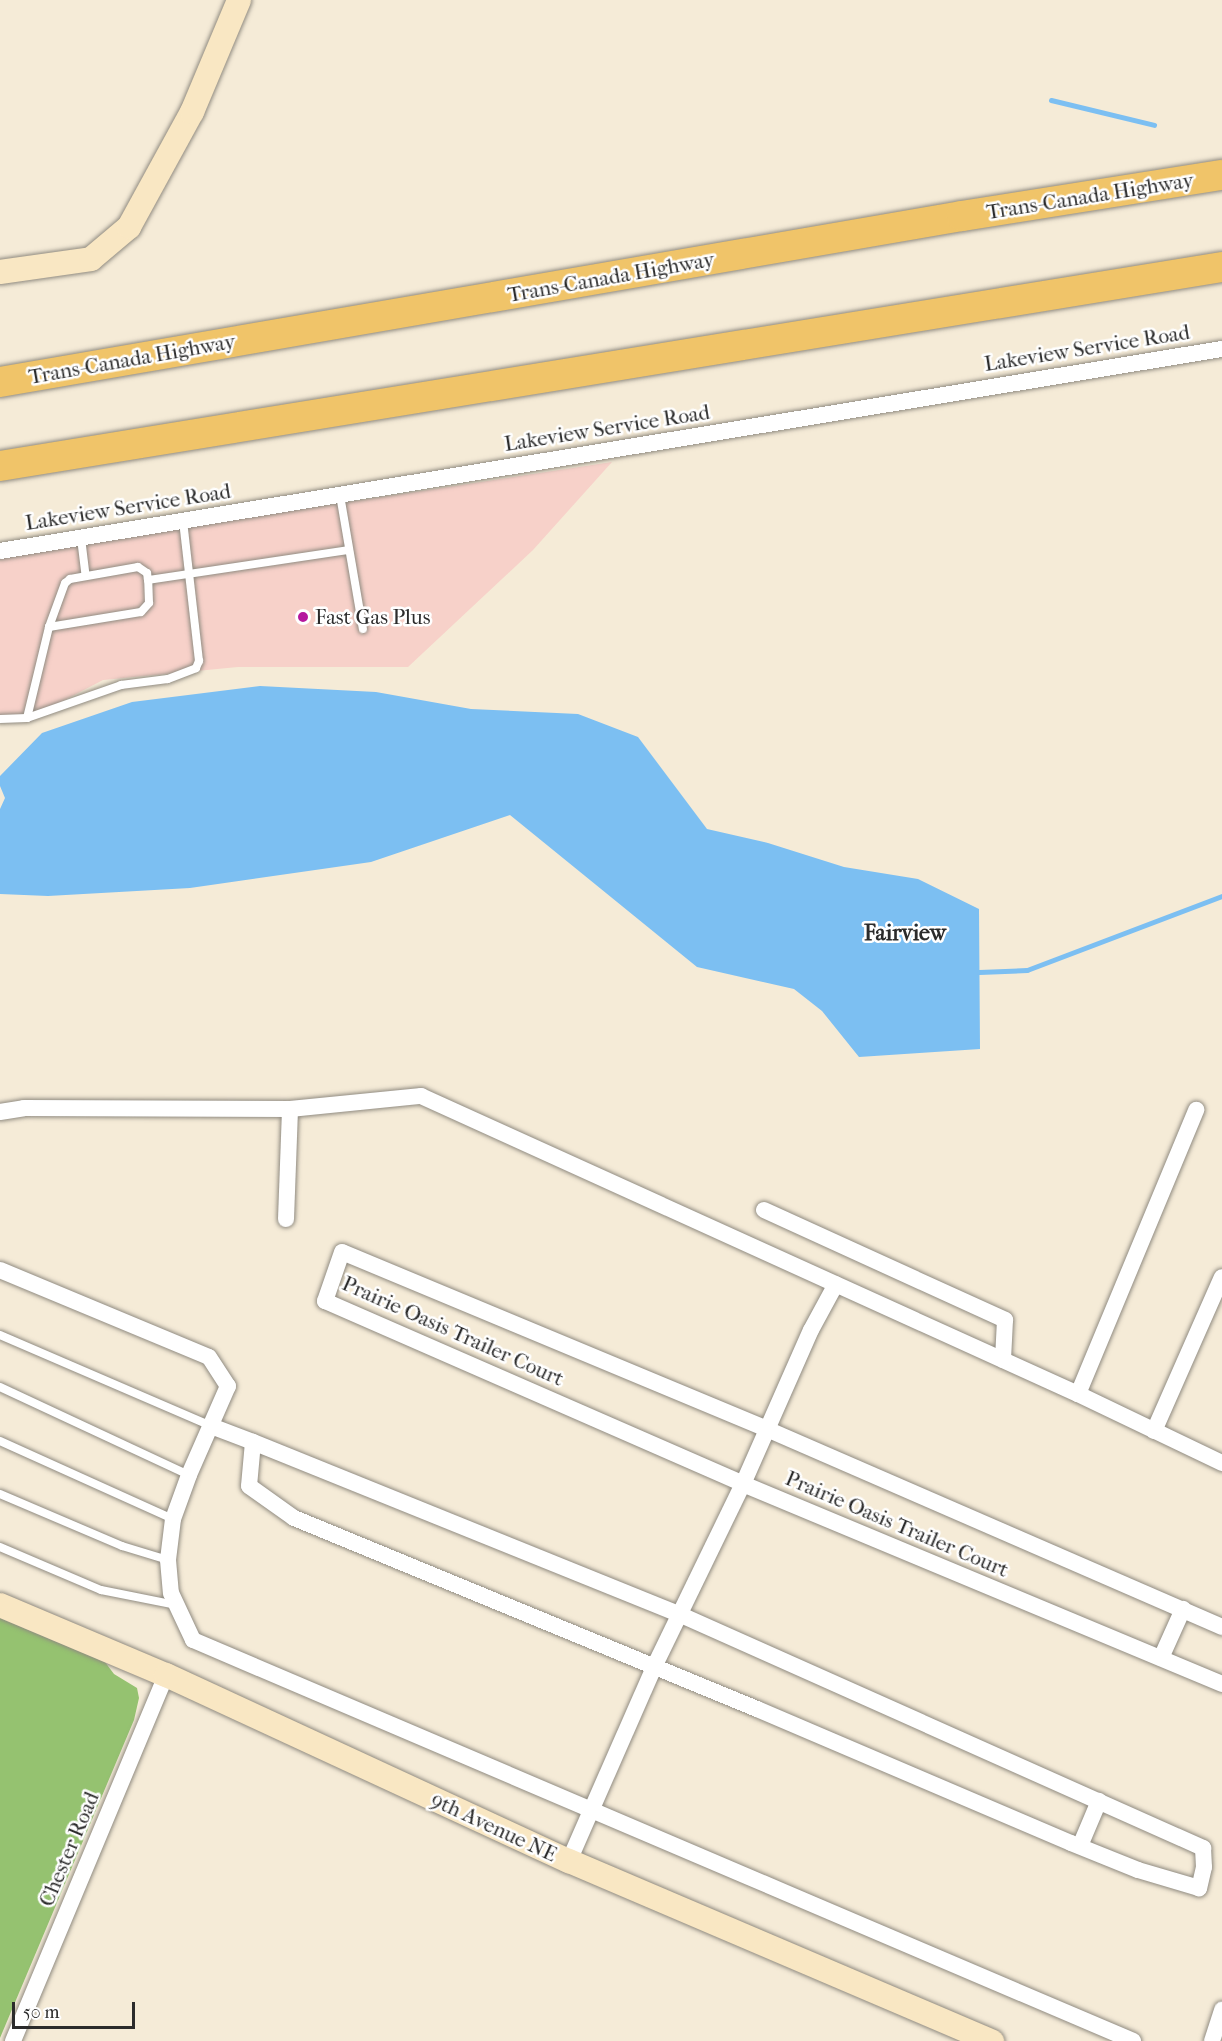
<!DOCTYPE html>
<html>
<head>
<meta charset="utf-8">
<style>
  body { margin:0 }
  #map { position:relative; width:1222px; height:2041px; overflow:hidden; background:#f5ebd7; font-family:"IM FELL French Canon",serif }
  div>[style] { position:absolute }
  .built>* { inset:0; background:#f7d1c9 }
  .green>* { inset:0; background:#95c270 }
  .water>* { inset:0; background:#7cbff2 }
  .stream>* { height:5px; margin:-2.5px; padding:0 2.5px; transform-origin:2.5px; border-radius:2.5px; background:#7cbff2 }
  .roads { filter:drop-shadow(0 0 2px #908b81) drop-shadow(0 0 2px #908b81) }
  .lane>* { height:8px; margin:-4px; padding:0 4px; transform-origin:4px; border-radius:4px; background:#fff }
  .street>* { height:16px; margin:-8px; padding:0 8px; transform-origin:8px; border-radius:8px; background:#fff }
  .secondary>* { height:24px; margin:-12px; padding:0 12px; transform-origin:12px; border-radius:12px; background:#f9e7c3 }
  .highway>* { height:30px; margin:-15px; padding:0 15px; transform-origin:15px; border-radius:15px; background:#f0c469 }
  .dots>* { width:16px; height:16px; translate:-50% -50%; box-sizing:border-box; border:3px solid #fff; border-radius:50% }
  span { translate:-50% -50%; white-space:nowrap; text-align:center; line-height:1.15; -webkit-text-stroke:5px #fff; paint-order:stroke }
  .street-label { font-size:21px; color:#2b2b2b }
  .poi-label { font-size:21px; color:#2b2b2b }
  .left { translate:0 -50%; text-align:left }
  .neighbourhood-label { font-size:22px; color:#2b2b2b; font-weight:700 }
  .scale { position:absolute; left:12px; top:2002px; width:123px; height:27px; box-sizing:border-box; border:3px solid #2b2b2b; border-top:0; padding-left:8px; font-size:18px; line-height:21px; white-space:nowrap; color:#2b2b2b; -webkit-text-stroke:4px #fff; paint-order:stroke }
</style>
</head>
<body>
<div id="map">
  <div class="built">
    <div style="clip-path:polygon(612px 462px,533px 550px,408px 667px,238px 667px,103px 680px,32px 717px,0 722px,0 555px)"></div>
  </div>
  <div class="green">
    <div style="clip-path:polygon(0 1618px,105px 1662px,114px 1674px,137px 1688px,139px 1698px,134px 1720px,0 2038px)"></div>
  </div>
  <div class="water">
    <div style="clip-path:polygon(260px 686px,376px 692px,471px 709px,578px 714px,638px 737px,707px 829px,768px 843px,844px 867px,918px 879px,979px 909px,980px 1049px,859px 1057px,822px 1011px,794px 989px,697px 967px,510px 815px,371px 862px,190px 888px,48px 896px,0 894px,0 809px,5px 798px,0 786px,0 776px,42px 733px,132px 702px)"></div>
  </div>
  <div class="stream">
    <div style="left:1051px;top:100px;width:106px;rotate:13.6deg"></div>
    <div style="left:979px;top:972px;width:48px;rotate:-2.4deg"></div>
    <div style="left:1027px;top:970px;width:209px;rotate:-20.8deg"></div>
  </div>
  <div class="roads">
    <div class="lane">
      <div style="left:340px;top:495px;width:136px;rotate:80.3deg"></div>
      <div style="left:81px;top:538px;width:38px;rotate:83deg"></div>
      <div style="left:148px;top:580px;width:7px;rotate:-98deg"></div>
      <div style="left:147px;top:573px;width:11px;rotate:-146deg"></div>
      <div style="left:138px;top:567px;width:69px;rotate:170deg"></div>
      <div style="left:70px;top:579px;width:6px;rotate:141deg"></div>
      <div style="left:65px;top:583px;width:47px;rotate:110deg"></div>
      <div style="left:49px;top:627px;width:93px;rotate:-9.3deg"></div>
      <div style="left:141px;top:612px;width:12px;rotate:-48deg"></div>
      <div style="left:149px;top:603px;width:23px;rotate:-92deg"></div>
      <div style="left:148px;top:580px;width:203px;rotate:-8.5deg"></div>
      <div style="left:27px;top:718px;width:94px;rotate:-76.4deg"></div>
      <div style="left:0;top:719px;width:27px;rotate:-2deg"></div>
      <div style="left:27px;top:718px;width:100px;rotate:-19.3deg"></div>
      <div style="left:121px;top:685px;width:47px;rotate:-7.3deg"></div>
      <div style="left:168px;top:679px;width:30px;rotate:-21deg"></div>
      <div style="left:196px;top:668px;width:8px;rotate:-67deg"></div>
      <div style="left:199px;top:661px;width:141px;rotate:-96.5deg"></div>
      <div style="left:0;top:1335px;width:230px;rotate:23.3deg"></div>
      <div style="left:0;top:1387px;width:208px;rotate:25deg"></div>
      <div style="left:0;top:1441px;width:190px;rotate:24.3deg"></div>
      <div style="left:0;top:1494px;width:133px;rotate:23.1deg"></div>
      <div style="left:122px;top:1546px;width:48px;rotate:16.9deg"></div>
      <div style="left:0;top:1547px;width:110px;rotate:23.1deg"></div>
      <div style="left:101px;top:1590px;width:76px;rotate:11.3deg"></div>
    </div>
    <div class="street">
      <div style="left:0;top:551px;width:1239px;rotate:-9.39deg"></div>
      <div style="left:0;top:1112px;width:24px;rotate:-9deg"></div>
      <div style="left:24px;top:1108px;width:266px;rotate:0.2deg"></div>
      <div style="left:290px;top:1109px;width:132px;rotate:-5.7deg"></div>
      <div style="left:421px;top:1096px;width:721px;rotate:24.4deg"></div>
      <div style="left:1078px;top:1394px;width:160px;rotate:25.6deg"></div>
      <div style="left:764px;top:1210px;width:265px;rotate:24.5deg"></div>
      <div style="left:1005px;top:1320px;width:40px;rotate:92.9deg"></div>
      <div style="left:286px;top:1219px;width:110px;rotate:-87.9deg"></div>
      <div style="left:0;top:1270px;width:226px;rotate:22.6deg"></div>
      <div style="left:209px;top:1357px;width:35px;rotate:57deg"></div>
      <div style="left:228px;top:1386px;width:97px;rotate:113.7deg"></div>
      <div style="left:189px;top:1475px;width:47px;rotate:110deg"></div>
      <div style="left:173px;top:1519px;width:41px;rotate:97deg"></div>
      <div style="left:168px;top:1560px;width:33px;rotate:85deg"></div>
      <div style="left:171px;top:1593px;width:52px;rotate:64.9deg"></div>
      <div style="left:193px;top:1640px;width:1022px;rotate:23.1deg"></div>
      <div style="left:1078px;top:1394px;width:308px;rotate:-67.4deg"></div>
      <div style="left:211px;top:1426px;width:45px;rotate:20.9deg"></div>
      <div style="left:253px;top:1442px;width:462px;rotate:22deg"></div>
      <div style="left:681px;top:1615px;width:572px;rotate:24.05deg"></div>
      <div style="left:1203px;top:1848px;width:19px;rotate:87deg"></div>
      <div style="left:1204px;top:1867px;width:22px;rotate:103deg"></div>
      <div style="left:1199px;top:1888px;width:64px;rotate:-163.6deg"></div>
      <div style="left:1138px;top:1870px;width:72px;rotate:-158.1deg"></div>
      <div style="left:1071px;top:1843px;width:341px;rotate:-156.9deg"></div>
      <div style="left:757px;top:1709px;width:501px;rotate:-157.58deg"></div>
      <div style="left:294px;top:1518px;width:55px;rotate:-144.6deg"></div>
      <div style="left:249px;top:1486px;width:44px;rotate:-84.8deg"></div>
      <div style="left:1154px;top:1431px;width:168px;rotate:-66.2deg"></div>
      <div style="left:1222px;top:1627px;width:496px;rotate:-156.5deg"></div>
      <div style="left:767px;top:1429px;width:460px;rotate:-157.4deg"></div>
      <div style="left:342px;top:1252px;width:52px;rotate:109.1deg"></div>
      <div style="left:325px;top:1301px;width:456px;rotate:23.6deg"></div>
      <div style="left:743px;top:1484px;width:519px;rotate:22.66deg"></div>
      <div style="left:1161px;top:1658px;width:54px;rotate:-65.8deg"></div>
      <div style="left:1080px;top:1846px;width:49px;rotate:-67.1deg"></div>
      <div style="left:569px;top:1861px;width:212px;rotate:-66.3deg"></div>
      <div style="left:654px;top:1667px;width:203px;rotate:-64.1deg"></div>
      <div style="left:743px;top:1484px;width:168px;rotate:-66.2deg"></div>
      <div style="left:811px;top:1330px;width:52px;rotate:-61.5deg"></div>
      <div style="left:13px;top:2041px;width:397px;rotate:-67.3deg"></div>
      <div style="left:1212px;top:2041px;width:33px;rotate:-72deg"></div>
    </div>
    <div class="secondary">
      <div style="left:0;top:272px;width:92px;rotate:-8.1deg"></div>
      <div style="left:91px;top:259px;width:50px;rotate:-40.1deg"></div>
      <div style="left:129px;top:227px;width:131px;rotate:-61.3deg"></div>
      <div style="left:192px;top:112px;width:121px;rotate:-67.2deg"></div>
      <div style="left:0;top:1605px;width:180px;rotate:22.9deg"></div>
      <div style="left:166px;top:1675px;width:444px;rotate:24.8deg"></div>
      <div style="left:569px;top:1861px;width:460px;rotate:23.1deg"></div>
    </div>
    <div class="highway">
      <div style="left:0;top:382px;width:976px;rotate:-9.79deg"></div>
      <div style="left:962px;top:216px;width:263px;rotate:-9deg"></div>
      <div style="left:0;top:466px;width:1238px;rotate:-9.25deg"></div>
    </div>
  </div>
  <div class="dots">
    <div style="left:303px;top:617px;background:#b5179e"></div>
  </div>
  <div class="street-label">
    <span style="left:1090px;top:196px;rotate:-9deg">Trans-Canada Highway</span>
    <span style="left:611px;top:277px;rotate:-10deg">Trans-Canada Highway</span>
    <span style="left:1087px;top:348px;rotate:-9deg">Lakeview Service Road</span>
    <span style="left:132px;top:359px;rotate:-10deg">Trans-Canada Highway</span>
    <span style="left:607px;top:428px;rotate:-9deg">Lakeview Service Road</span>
    <span style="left:128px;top:507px;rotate:-9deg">Lakeview Service Road</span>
    <span style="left:453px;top:1331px;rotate:24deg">Prairie Oasis Trailer Court</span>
    <span style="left:897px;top:1524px;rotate:23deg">Prairie Oasis Trailer Court</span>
    <span style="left:494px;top:1827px;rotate:25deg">9th Avenue NE</span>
    <span style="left:69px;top:1849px;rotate:-67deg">Chester Road</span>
  </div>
  <div class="poi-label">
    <span class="left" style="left:315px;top:617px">Fast Gas Plus</span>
  </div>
  <div class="neighbourhood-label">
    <span style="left:905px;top:934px">Fairview</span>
  </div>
  <div class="scale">50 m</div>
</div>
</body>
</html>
